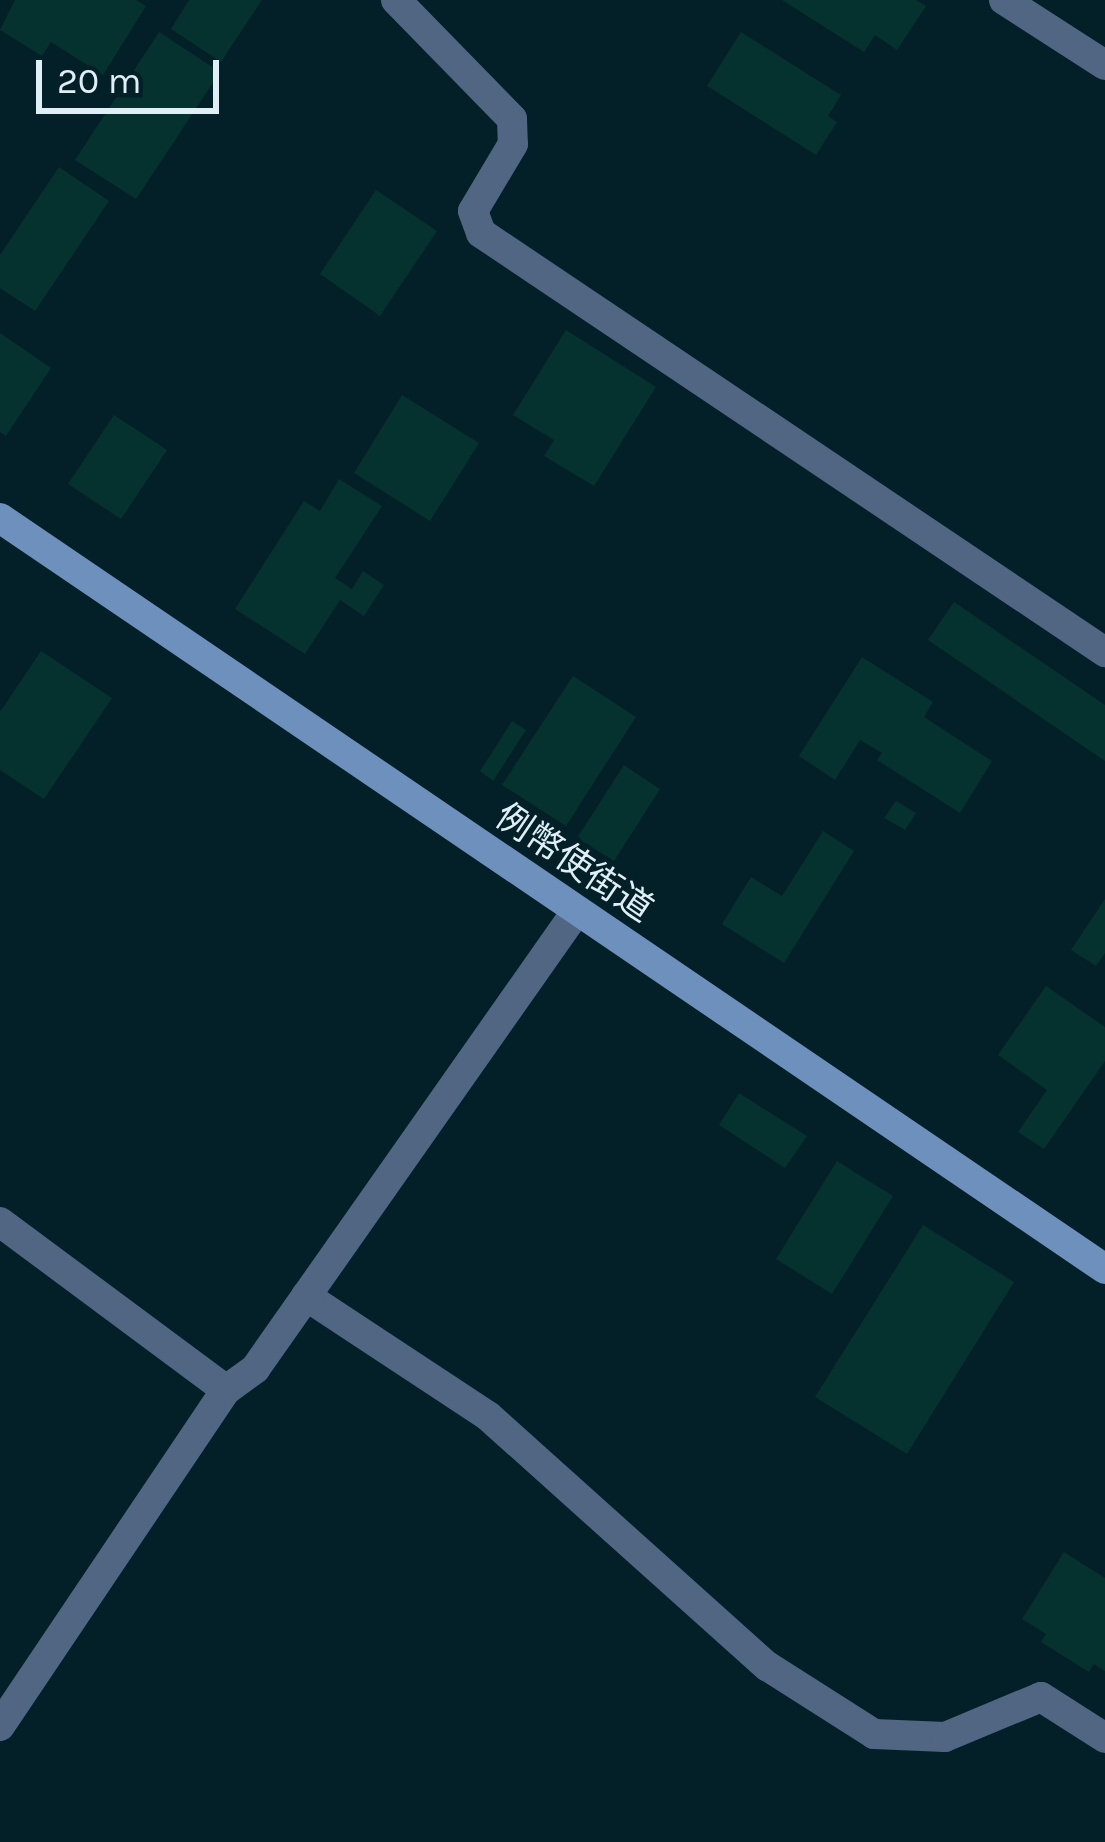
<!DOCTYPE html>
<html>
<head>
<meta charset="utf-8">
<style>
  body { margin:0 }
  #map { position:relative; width:1105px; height:1842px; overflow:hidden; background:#032029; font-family:Karla,"Noto Sans JP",sans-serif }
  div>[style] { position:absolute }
  .building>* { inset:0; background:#05322f }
  .lane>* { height:30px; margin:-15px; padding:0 15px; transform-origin:15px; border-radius:15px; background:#506682 }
  .street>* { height:30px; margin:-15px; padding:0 15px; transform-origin:15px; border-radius:15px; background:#506682 }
  .secondary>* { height:30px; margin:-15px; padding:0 15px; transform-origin:15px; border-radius:15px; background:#6d90bd }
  span { translate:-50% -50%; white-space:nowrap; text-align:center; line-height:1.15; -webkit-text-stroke:9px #032029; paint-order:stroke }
  .street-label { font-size:36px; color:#dfeff5 }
  .scale { position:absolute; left:36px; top:60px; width:183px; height:54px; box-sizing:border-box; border:6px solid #dfeff5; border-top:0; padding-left:15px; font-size:36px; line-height:42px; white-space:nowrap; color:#dfeff5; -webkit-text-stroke:9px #032029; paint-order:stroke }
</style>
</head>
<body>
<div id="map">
  <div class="building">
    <div style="clip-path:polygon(15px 0,136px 0,146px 6px,103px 75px,51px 42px,42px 56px,0 30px)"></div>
    <div style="clip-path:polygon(189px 0,262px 0,221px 62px,171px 29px)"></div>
    <div style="clip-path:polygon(782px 0,916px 0,926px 6px,897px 50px,875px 35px,864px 52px)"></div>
    <div style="clip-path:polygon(159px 32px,220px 72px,136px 199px,75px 160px)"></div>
    <div style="clip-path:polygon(741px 32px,841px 95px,828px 116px,837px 122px,816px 155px,707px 86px)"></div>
    <div style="clip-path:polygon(59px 167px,109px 201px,35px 311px,0 288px,0 255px)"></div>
    <div style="clip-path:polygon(376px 190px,437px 231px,380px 316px,320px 274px)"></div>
    <div style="clip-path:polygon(566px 330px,656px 387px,594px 486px,544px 456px,554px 440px,513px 415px)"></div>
    <div style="clip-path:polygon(0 333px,51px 368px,6px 436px,0 432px)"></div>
    <div style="clip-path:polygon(402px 395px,479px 443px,430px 521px,354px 473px)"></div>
    <div style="clip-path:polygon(114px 415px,167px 450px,121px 519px,68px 484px)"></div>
    <div style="clip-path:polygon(339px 479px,382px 506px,335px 578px,352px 589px,363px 571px,384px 585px,364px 616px,340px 600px,305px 654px,235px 609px,304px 501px,320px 511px)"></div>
    <div style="clip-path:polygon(954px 602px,1105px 705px,1105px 761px,928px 640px)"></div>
    <div style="clip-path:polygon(41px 651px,112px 698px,44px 799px,0 770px,0 712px)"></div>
    <div style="clip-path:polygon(862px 657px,933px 702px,924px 717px,992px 761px,960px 813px,877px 760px,882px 753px,860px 740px,835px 780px,799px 756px)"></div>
    <div style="clip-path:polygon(573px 676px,636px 717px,566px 826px,502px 785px)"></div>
    <div style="clip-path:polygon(512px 721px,526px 730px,493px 781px,480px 771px)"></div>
    <div style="clip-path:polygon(624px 765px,660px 789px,614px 861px,577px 838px)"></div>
    <div style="clip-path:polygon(896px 801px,916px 813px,905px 830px,884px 818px)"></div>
    <div style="clip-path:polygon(823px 831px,854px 851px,784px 963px,722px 924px,751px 877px,782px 896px)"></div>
    <div style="clip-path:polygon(1105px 899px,1105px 953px,1096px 966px,1071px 950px)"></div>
    <div style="clip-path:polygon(1046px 986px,1105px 1027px,1105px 1061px,1044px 1149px,1018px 1132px,1047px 1090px,998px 1055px)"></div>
    <div style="clip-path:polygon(739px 1093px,807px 1136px,785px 1168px,719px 1125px)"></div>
    <div style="clip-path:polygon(837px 1161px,893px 1196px,832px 1294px,776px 1259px)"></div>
    <div style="clip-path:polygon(923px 1225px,1014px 1282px,907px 1454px,815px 1397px)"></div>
    <div style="clip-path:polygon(1064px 1552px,1105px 1578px,1105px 1671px,1094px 1664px,1089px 1672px,1041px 1642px,1046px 1634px,1022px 1619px)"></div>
  </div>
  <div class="lane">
    <div style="left:396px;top:0;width:166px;rotate:45.7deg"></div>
    <div style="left:512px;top:119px;width:25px;rotate:88deg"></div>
    <div style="left:513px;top:144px;width:78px;rotate:120.8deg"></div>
    <div style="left:473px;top:211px;width:23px;rotate:70deg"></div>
    <div style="left:481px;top:233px;width:752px;rotate:33.88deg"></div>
    <div style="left:306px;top:1296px;width:218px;rotate:33.4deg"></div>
    <div style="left:488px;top:1416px;width:375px;rotate:41.9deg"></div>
    <div style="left:767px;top:1666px;width:127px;rotate:32.4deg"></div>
    <div style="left:874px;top:1734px;width:71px;rotate:2.4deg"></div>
    <div style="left:945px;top:1737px;width:104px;rotate:-22.6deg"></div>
    <div style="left:0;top:1726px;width:405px;rotate:-56.1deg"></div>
    <div style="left:226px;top:1390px;width:36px;rotate:-36deg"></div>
    <div style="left:255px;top:1369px;width:558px;rotate:-54.92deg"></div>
  </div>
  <div class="street">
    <div style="left:1004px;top:0;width:120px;rotate:32.8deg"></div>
    <div style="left:0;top:1222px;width:282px;rotate:36.6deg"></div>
    <div style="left:1041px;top:1697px;width:76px;rotate:32.6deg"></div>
  </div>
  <div class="secondary">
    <div style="left:0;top:518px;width:1336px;rotate:34.2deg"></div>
  </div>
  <div class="street-label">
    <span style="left:574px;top:863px;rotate:34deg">例幣使街道</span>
  </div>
  <div class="scale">20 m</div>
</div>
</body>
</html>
